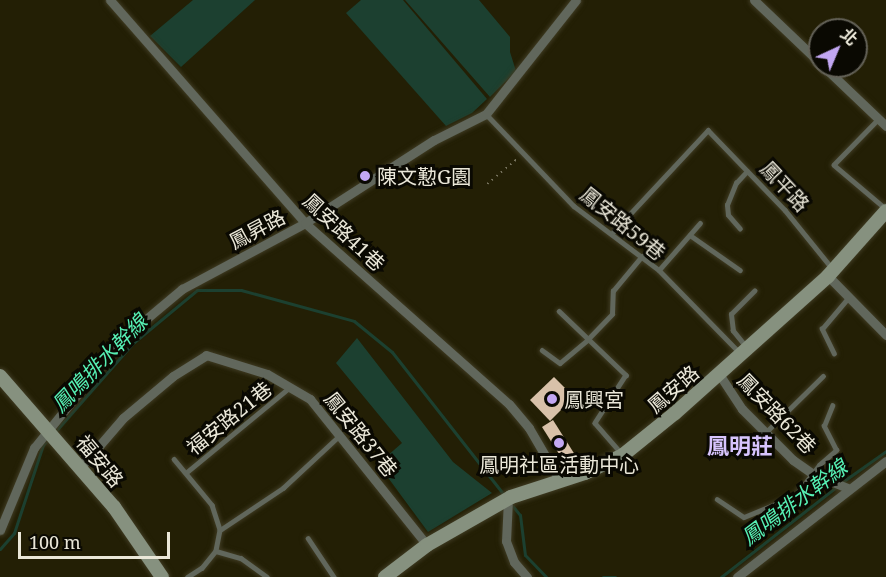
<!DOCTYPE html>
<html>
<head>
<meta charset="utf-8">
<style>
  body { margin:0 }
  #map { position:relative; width:886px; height:577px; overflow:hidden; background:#231f05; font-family:"Noto Serif","Noto Sans TC",serif }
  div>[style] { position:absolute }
  .water>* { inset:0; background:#1c4030 }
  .stream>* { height:3px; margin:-1.5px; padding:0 1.5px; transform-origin:1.5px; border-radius:1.5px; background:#1c4030 }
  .building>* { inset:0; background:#d8c1a9 }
  .path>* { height:1.5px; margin-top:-0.75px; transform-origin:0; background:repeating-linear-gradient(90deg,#76725d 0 1.5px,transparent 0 6px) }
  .roads { filter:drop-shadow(0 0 2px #3f3b23) drop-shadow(0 0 2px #3f3b23) }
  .lane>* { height:4.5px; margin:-2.25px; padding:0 2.25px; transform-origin:2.25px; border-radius:2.25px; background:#61675c }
  .street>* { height:9px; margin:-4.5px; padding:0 4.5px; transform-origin:4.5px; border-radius:4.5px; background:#61675c }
  .secondary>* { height:14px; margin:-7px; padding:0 7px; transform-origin:7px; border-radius:7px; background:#86917f }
  .dots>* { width:16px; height:16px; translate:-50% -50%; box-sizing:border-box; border:3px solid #0a0902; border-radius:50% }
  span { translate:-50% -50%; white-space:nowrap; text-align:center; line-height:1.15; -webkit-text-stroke:6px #0a0902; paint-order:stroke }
  .poi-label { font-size:20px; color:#eae7d8 }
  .left { translate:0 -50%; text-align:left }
  .street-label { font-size:20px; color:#eae7d8 }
  .water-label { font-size:21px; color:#56f0b4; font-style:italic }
  .quarter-label { font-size:22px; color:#d7c4fd; font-weight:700 }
  .north { position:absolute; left:808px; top:18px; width:60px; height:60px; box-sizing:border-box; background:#0a0902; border:2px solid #646258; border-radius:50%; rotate:44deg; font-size:16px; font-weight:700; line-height:24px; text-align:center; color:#eae7d8 }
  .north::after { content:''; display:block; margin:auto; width:21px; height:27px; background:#c2a7f2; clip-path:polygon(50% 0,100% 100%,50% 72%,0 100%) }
  .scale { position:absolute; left:18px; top:532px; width:152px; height:27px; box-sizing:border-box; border:3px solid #eae7d8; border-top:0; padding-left:8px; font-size:18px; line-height:21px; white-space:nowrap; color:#eae7d8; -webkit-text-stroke:4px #0a0902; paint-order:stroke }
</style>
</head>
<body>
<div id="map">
  <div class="water">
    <div style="clip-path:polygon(193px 0,255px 0,181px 67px,150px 36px)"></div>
    <div style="clip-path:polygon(361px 0,403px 0,487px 99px,472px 113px,446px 126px,346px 13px)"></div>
    <div style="clip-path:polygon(405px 0,479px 0,510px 37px,510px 52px,516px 71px,490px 97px)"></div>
    <div style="clip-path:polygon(357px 338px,453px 462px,492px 493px,428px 532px,378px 464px,402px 443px,336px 363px)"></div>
  </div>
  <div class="stream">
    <div style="left:54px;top:433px;width:120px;rotate:-48.7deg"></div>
    <div style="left:133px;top:343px;width:83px;rotate:-39.6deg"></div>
    <div style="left:197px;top:290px;width:44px"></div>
    <div style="left:241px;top:290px;width:117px;rotate:15.3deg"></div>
    <div style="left:354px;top:321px;width:49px;rotate:39.2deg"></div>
    <div style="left:392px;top:352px;width:183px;rotate:51.9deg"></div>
    <div style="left:841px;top:483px;width:55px;rotate:-35.4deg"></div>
    <div style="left:511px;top:504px;width:14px;rotate:51deg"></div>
    <div style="left:520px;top:515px;width:40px;rotate:82.9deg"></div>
    <div style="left:525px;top:555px;width:30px;rotate:46deg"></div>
    <div style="left:0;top:549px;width:21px;rotate:-49deg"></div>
    <div style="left:14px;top:533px;width:93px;rotate:-71.8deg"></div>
    <div style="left:43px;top:445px;width:9px;rotate:-49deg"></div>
    <div style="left:603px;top:577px;width:12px"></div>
    <div style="left:721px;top:577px;width:146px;rotate:-38deg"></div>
  </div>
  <div class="building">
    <div style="clip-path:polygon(554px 377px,574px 397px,550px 421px,530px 400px)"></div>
    <div style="clip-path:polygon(553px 420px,577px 458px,566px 465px,542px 427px)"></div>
  </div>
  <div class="path">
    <div style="left:487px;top:184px;width:40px;rotate:-40deg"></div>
  </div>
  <div class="roads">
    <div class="lane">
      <div style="left:486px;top:114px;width:127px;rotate:46.3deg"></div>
      <div style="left:574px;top:206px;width:106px;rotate:37deg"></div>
      <div style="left:659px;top:270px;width:115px;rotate:45.7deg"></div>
      <div style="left:879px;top:119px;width:64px;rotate:134.4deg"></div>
      <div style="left:834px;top:165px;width:68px;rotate:40.2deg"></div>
      <div style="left:740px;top:229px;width:18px;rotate:-131deg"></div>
      <div style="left:728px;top:215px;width:10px;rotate:-96deg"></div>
      <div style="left:727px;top:205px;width:24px;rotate:-68deg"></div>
      <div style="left:736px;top:183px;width:16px;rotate:-47deg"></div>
      <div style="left:613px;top:232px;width:139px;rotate:-47deg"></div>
      <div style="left:708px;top:130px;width:111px;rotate:46.1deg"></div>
      <div style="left:785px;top:210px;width:75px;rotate:51deg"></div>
      <div style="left:690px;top:235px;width:61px;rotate:35deg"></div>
      <div style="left:659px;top:270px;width:62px;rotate:-48.9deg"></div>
      <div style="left:559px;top:311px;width:93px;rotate:43.7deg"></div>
      <div style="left:626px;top:375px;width:57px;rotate:122.9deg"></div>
      <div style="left:595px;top:423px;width:40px;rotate:49deg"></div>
      <div style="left:746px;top:347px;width:21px;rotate:-129deg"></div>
      <div style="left:733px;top:331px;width:17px;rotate:-97deg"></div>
      <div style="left:731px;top:314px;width:33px;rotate:-45deg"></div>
      <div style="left:542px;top:350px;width:22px;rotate:36deg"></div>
      <div style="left:560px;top:363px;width:35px;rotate:-40deg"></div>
      <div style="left:587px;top:340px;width:36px;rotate:-46deg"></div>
      <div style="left:612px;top:314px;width:23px;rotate:-88deg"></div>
      <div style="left:613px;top:291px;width:45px;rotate:-50.4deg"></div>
      <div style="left:834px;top:354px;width:28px;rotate:-116deg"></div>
      <div style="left:822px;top:329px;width:42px;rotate:-49.8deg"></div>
      <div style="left:765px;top:433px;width:81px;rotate:-44.5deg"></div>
      <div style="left:174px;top:459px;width:60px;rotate:50.4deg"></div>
      <div style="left:212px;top:505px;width:26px;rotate:72deg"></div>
      <div style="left:220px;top:530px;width:21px;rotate:101deg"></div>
      <div style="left:216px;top:551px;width:22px;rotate:129deg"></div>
      <div style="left:202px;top:568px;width:17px;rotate:147deg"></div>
      <div style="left:187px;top:472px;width:134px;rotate:-39.5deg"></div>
      <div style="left:717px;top:499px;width:32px;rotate:34deg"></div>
      <div style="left:744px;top:517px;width:55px;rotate:-22.4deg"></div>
      <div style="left:795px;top:496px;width:39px;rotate:-52deg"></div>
      <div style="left:819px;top:465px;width:23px;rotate:-41deg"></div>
      <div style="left:836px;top:450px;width:27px;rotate:-117deg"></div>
      <div style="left:824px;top:426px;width:22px;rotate:-68deg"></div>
      <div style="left:220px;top:530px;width:76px;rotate:-33.7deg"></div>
      <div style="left:283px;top:488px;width:78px;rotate:-42.9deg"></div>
      <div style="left:308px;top:538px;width:47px;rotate:56.3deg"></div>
      <div style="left:216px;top:551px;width:26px;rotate:16deg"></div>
      <div style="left:241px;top:558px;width:32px;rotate:36deg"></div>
    </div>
    <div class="street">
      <div style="left:110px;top:0;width:296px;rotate:48.8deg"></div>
      <div style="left:305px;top:223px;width:273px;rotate:41.6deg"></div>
      <div style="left:509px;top:404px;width:31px;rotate:50deg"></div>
      <div style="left:529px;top:428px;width:61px;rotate:59.7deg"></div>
      <div style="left:754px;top:0;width:91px;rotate:43.7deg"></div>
      <div style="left:823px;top:66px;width:87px;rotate:43.6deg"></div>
      <div style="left:828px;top:276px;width:83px;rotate:45.5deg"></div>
      <div style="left:719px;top:374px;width:42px;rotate:56.7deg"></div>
      <div style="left:742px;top:409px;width:72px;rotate:45deg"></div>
      <div style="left:793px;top:460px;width:24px;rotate:35deg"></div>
      <div style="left:813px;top:474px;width:37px;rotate:22deg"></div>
      <div style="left:80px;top:468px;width:66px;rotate:-49.3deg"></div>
      <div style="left:123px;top:418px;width:65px;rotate:-40deg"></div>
      <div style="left:173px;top:376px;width:39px;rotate:-32deg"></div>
      <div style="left:206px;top:355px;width:64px;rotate:17.3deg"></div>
      <div style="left:267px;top:374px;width:50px;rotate:30.2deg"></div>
      <div style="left:310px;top:399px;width:187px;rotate:51.3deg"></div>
      <div style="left:508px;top:499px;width:42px;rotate:92.7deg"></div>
      <div style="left:506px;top:541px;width:22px;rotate:69deg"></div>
      <div style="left:514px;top:562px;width:20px;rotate:49deg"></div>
      <div style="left:0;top:530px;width:89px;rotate:-67.5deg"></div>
      <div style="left:34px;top:448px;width:139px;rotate:-51.1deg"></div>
      <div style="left:121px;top:340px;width:80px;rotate:-39.9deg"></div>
      <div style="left:182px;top:289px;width:140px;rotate:-28.2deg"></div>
      <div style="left:305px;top:223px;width:153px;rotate:-32.8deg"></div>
      <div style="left:434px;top:140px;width:58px;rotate:-26.6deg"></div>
      <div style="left:486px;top:114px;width:145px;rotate:-51.7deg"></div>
      <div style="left:737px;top:577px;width:189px;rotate:-37.9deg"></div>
    </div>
    <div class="secondary">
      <div style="left:0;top:376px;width:174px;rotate:49deg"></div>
      <div style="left:114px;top:507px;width:85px;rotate:55.6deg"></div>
      <div style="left:385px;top:577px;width:53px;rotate:-37.3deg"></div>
      <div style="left:427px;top:545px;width:97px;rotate:-29.7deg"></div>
      <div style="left:511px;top:497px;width:78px;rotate:-18deg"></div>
      <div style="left:585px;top:473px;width:42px;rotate:-25.3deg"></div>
      <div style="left:623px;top:455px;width:67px;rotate:-38.9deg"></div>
      <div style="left:675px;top:413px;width:205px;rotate:-41.8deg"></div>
      <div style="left:828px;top:276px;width:87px;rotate:-48.3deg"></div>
    </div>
  </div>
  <div class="dots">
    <div style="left:365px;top:176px;background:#c2a7f2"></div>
    <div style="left:552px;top:399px;background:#c2a7f2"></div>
    <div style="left:559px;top:443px;background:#c2a7f2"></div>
  </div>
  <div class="poi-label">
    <span class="left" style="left:377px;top:176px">陳文懃G園</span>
    <span class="left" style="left:564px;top:399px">鳳興宮</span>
    <span style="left:559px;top:464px">鳳明社區活動中心</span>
  </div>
  <div class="street-label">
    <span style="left:785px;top:186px;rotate:47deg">鳳平路</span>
    <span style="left:623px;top:223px;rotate:39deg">鳳安路59巷</span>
    <span style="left:257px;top:229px;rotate:-28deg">鳳昇路</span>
    <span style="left:344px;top:232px;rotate:43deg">鳳安路41巷</span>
    <span style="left:673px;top:389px;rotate:-41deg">鳳安路</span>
    <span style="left:777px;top:413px;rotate:46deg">鳳安路62巷</span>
    <span style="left:229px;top:418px;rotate:-39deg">福安路21巷</span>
    <span style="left:361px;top:434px;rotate:51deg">鳳安路37巷</span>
    <span style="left:100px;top:461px;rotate:50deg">福安路</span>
  </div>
  <div class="water-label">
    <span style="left:99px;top:363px;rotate:-46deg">鳳鳴排水幹線</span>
    <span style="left:794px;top:502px;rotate:-37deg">鳳鳴排水幹線</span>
  </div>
  <div class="quarter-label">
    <span style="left:740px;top:446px">鳳明莊</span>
  </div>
  <div class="north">北</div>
  <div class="scale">100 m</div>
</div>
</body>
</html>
